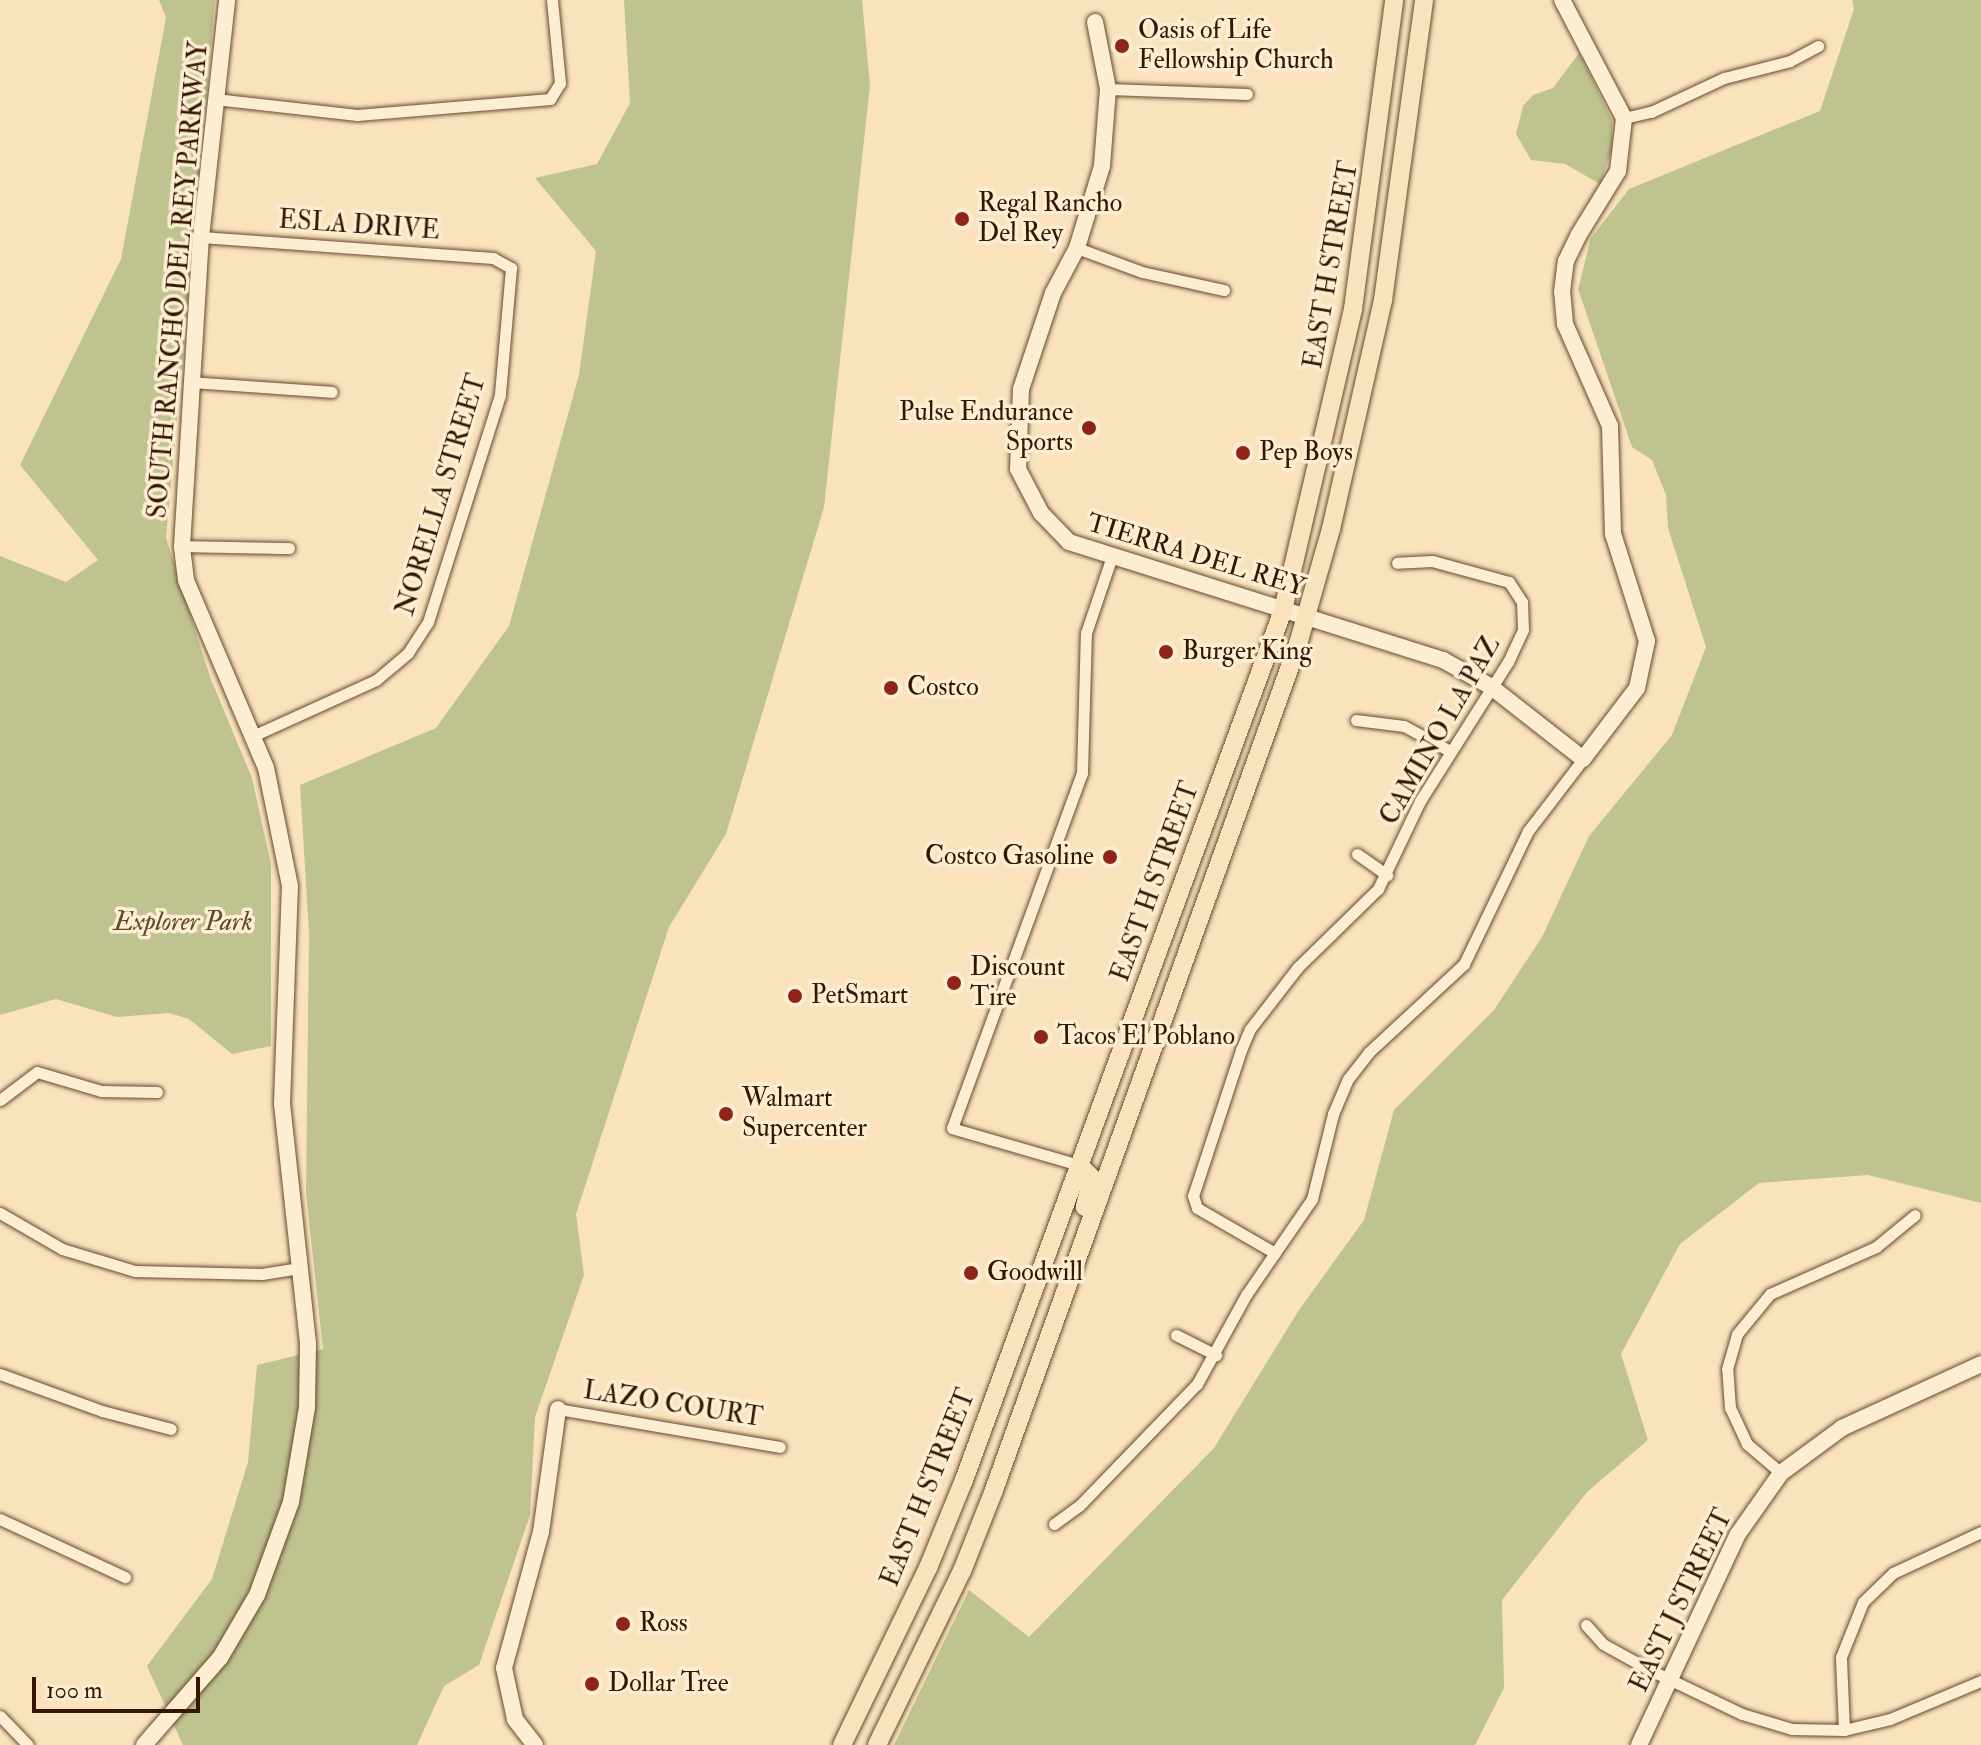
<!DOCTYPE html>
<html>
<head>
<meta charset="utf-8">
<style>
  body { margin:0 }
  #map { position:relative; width:1981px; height:1745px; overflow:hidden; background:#fae3bc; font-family:"IM FELL Double Pica",serif }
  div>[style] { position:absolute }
  .green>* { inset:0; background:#bfc38f }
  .roads { filter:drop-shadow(0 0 2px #664930) drop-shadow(0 0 2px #664930) }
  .street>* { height:11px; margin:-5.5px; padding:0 5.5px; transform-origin:5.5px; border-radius:5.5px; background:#fcedd3 }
  .secondary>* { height:16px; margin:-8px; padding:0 8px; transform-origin:8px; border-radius:8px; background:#fcedd3 }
  .primary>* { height:18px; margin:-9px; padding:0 9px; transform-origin:9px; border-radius:9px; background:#fae3bc }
  .dots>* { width:22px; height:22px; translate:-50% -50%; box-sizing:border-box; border:4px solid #fcedd3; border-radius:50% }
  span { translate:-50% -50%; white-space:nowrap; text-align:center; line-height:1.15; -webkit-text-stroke:7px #fcedd3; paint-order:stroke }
  .poi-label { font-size:26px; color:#341602 }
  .left { translate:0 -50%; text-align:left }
  .right { translate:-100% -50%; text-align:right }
  .street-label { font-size:26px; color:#341602 }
  .park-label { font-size:26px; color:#5e4a2c; font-style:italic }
  .scale { position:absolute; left:32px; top:1677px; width:168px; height:36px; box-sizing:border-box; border:4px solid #341602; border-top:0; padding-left:10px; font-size:24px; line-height:28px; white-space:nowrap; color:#341602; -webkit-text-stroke:6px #fcedd3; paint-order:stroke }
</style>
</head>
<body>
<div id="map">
  <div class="green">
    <div style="clip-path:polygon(159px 0,215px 0,166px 538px,210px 677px,252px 778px,271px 864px,271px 1046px,232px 1054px,189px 1019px,169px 1013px,117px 1017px,56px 999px,0 1015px,0 556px,66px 582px,98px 560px,20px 465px,121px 259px,166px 18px)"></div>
    <div style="clip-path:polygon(624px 0,862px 0,870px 85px,824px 507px,726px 834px,669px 927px,576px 1214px,584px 1275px,535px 1417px,530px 1515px,479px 1665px,444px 1686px,417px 1745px,183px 1745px,147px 1666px,212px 1579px,248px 1462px,257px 1365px,323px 1349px,306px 1193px,309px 934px,300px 785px,436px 728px,509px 626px,579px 375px,596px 251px,535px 178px,597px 164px,630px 103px)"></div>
    <div style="clip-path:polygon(1852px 0,1981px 0,1981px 1203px,1868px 1175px,1759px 1183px,1680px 1244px,1621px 1354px,1648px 1440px,1587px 1492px,1502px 1600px,1504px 1688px,1475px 1745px,894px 1745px,969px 1590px,1029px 1637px,1214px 1448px,1299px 1310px,1364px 1220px,1394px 1110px,1494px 1010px,1542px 937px,1589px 836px,1672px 735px,1706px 647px,1668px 528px,1666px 495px,1652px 460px,1632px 447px,1578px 289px,1591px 238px,1629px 189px,1820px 111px,1854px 9px)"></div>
    <div style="clip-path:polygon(1579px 53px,1612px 120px,1612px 149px,1600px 184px,1565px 164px,1531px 160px,1516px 134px,1523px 106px,1533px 95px,1553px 88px)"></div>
  </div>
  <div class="roads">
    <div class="street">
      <div style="left:1108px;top:89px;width:139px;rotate:2.1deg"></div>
      <div style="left:215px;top:99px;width:143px;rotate:6.4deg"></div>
      <div style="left:357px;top:115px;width:194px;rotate:-4.7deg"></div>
      <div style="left:550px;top:99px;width:19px;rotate:-58deg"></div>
      <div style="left:560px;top:83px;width:83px;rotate:-95.5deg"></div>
      <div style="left:1624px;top:118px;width:28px;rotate:-13deg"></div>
      <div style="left:1651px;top:112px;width:81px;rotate:-25deg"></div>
      <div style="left:1724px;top:78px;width:68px;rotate:-14.4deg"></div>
      <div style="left:1790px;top:61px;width:32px;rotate:-28deg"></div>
      <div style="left:201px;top:237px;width:293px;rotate:4.1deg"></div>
      <div style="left:493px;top:258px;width:21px;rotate:29deg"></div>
      <div style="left:511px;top:268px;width:127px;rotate:95deg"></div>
      <div style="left:500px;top:395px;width:238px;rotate:107.6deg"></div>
      <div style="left:428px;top:622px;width:37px;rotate:123deg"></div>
      <div style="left:408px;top:653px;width:42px;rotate:139.8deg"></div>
      <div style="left:376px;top:680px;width:133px;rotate:155.6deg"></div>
      <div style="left:1077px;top:248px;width:69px;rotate:20.3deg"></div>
      <div style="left:1142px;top:272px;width:84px;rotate:12.4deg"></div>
      <div style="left:190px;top:382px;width:142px;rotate:4deg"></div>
      <div style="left:182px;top:546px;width:107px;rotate:1.1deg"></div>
      <div style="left:1356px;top:720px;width:48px;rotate:7.1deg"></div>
      <div style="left:1404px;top:726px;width:52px;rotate:28.5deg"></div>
      <div style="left:1357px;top:854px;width:37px;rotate:35deg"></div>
      <div style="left:0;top:1100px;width:46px;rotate:-37.1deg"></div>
      <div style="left:37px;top:1072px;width:67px;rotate:16.5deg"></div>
      <div style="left:101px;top:1091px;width:56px;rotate:1deg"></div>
      <div style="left:1079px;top:1165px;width:132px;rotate:-163.8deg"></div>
      <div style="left:952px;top:1128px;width:378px;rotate:-69.9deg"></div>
      <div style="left:1082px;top:773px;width:140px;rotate:-88.4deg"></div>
      <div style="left:1086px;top:633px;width:81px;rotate:-71.3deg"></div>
      <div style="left:0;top:1213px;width:72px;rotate:30.1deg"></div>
      <div style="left:62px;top:1249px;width:76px;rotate:16.8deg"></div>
      <div style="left:135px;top:1271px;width:127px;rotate:1.4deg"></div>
      <div style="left:262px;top:1274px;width:38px;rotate:-9deg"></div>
      <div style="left:1275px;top:1253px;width:90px;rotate:-150deg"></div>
      <div style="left:1197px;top:1208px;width:13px;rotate:-108deg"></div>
      <div style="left:1193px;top:1196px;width:154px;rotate:-71.8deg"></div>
      <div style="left:1241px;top:1050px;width:23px;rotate:-67deg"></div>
      <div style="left:1250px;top:1029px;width:78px;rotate:-52.3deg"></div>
      <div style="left:1298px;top:967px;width:112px;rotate:-44.3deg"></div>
      <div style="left:1378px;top:889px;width:98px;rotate:-64.5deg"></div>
      <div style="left:1420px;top:801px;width:165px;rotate:-57.7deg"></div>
      <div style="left:1508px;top:662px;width:35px;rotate:-65deg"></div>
      <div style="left:1523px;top:630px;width:28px;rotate:-92deg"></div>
      <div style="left:1522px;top:602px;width:24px;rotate:-123deg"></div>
      <div style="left:1509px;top:582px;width:80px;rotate:-164.7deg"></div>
      <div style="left:1432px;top:561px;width:35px;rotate:177deg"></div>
      <div style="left:1176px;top:1335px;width:45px;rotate:26.6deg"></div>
      <div style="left:0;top:1374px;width:109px;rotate:19.9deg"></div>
      <div style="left:102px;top:1411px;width:71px;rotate:14.6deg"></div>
      <div style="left:558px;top:1409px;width:225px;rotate:9.7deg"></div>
      <div style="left:1781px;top:1473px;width:45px;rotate:-139.5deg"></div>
      <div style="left:1747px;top:1444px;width:40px;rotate:-115deg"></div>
      <div style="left:1730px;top:1408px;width:39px;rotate:-94deg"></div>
      <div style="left:1727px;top:1369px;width:36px;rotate:-74deg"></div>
      <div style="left:1737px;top:1334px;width:52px;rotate:-50.5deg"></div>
      <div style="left:1770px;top:1294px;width:116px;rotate:-23.9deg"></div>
      <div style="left:1876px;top:1247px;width:50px;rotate:-39.4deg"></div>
      <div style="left:0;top:1519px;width:138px;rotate:24.9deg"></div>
      <div style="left:1054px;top:1524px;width:31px;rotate:-36deg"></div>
      <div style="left:1079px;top:1506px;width:170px;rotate:-46deg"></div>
      <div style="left:1197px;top:1384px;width:102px;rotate:-61.2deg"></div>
      <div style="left:1246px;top:1295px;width:116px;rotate:-55.5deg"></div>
      <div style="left:1312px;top:1199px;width:88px;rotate:-76.1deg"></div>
      <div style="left:1333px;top:1114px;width:38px;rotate:-67deg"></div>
      <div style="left:1348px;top:1079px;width:34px;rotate:-52deg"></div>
      <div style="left:1369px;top:1052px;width:129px;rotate:-42.8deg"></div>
      <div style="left:1464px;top:964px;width:148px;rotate:-64.3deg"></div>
      <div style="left:1528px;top:831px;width:91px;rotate:-52.6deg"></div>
      <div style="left:1586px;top:1625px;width:25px;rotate:48deg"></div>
      <div style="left:1603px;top:1644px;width:54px;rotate:29deg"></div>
      <div style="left:1650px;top:1670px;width:102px;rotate:25.6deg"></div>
      <div style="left:1742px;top:1714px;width:52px;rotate:16.7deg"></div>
      <div style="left:1792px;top:1729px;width:52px;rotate:1.1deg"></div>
      <div style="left:1844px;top:1730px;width:47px;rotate:-13.4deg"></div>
      <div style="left:1890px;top:1719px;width:99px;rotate:-22.7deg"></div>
      <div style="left:0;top:1716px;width:40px;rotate:46deg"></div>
      <div style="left:1844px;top:1730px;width:73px;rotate:-92.4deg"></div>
      <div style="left:1841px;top:1657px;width:59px;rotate:-68.2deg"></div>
      <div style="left:1863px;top:1602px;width:42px;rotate:-44deg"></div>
      <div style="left:1893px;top:1573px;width:97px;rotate:-25deg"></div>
    </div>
    <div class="secondary">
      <div style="left:1095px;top:22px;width:68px;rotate:79deg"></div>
      <div style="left:1108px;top:89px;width:77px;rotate:94.5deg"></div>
      <div style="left:1102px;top:166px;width:86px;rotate:107deg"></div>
      <div style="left:1077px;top:248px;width:51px;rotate:118.1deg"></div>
      <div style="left:1053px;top:293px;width:101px;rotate:108.4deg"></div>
      <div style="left:1021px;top:389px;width:80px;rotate:92.1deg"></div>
      <div style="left:1018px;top:469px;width:50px;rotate:62.4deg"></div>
      <div style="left:1041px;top:513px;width:40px;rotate:46deg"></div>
      <div style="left:1069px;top:542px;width:392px;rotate:17.5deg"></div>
      <div style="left:1443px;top:660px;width:54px;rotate:29deg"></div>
      <div style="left:1490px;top:686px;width:118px;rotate:38.1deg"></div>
      <div style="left:1583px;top:759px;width:89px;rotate:-52.7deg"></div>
      <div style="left:1637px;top:688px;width:48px;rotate:-78deg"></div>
      <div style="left:1647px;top:641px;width:112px;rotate:-107.6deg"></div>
      <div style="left:1613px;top:534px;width:108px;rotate:-91.6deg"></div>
      <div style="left:1610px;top:426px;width:111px;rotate:-113.8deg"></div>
      <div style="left:1565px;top:324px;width:32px;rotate:-95deg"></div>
      <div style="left:1562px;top:292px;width:31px;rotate:-83deg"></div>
      <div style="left:1566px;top:261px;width:28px;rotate:-64deg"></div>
      <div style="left:1578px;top:236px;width:76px;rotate:-58.4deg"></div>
      <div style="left:1618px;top:171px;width:53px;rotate:-83.5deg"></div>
      <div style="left:1624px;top:118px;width:133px;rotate:-117.7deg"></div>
      <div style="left:144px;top:1745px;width:116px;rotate:-48.9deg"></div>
      <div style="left:220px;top:1658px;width:73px;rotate:-59.6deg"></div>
      <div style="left:257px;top:1595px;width:99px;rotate:-69.9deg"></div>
      <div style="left:291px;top:1502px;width:96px;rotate:-80.4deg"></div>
      <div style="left:307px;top:1407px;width:64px;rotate:-89.1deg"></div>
      <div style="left:308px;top:1343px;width:241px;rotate:-96.2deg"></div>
      <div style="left:282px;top:1103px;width:217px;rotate:-87.9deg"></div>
      <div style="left:290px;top:886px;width:120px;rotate:-101.5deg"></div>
      <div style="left:266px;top:768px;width:204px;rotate:-113.1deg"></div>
      <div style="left:186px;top:580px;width:34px;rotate:-97deg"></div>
      <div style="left:182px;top:546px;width:310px;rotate:-86.5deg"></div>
      <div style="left:201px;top:237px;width:238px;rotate:-83.7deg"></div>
      <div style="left:535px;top:1745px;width:33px;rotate:-128deg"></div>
      <div style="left:515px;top:1719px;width:52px;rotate:-102.2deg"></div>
      <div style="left:504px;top:1668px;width:141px;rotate:-74.8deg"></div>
      <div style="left:541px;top:1532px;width:124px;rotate:-82.1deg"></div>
      <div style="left:1639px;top:1745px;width:233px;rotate:-64.9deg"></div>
      <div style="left:1738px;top:1534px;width:75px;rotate:-54.8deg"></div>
      <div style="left:1781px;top:1473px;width:76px;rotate:-36.4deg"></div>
      <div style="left:1842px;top:1428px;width:153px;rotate:-24.7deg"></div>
    </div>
    <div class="primary">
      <div style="left:1079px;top:1165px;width:18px;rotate:45deg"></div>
      <div style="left:1092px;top:1178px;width:30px;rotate:104deg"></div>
      <div style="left:842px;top:1745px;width:197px;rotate:-64.1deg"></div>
      <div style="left:928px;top:1568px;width:95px;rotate:-67.8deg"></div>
      <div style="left:964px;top:1480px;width:927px;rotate:-69.86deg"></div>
      <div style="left:1283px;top:610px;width:309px;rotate:-76.9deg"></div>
      <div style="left:1353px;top:309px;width:312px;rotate:-82.4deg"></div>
      <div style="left:877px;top:1745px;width:194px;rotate:-64deg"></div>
      <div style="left:962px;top:1571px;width:87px;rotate:-68.4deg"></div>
      <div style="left:994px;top:1490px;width:899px;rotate:-70.23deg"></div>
      <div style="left:1298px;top:644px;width:120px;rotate:-74deg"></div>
      <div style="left:1331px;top:529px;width:235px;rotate:-77.2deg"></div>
      <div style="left:1383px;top:300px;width:303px;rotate:-82.2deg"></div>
    </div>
  </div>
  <div class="dots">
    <div style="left:1122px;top:46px;background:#8f2418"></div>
    <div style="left:962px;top:219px;background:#8f2418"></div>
    <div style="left:1089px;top:428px;background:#8f2418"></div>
    <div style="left:1243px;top:453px;background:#8f2418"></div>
    <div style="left:1166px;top:652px;background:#8f2418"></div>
    <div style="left:891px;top:688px;background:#8f2418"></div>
    <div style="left:1110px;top:857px;background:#8f2418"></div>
    <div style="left:954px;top:983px;background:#8f2418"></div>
    <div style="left:795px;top:996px;background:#8f2418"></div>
    <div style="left:1041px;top:1037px;background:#8f2418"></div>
    <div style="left:726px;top:1114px;background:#8f2418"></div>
    <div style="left:971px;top:1273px;background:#8f2418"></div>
    <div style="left:623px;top:1624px;background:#8f2418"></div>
    <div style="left:592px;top:1684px;background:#8f2418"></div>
  </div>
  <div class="poi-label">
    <span class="left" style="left:1138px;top:46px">Oasis of Life<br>Fellowship Church</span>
    <span class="left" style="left:978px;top:219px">Regal Rancho<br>Del Rey</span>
    <span class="right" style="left:1073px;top:428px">Pulse Endurance<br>Sports</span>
    <span class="left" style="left:1259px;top:453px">Pep Boys</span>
    <span class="left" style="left:1182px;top:652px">Burger King</span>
    <span class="left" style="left:907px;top:688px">Costco</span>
    <span class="right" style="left:1094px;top:857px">Costco Gasoline</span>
    <span class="left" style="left:970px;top:983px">Discount<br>Tire</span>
    <span class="left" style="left:811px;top:996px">PetSmart</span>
    <span class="left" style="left:1057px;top:1037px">Tacos El Poblano</span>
    <span class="left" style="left:742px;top:1114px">Walmart<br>Supercenter</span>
    <span class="left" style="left:987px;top:1273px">Goodwill</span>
    <span class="left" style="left:639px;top:1624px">Ross</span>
    <span class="left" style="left:608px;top:1684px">Dollar Tree</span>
  </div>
  <div class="street-label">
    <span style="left:359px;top:226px;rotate:4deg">ESLA DRIVE</span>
    <span style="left:1332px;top:265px;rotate:-80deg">EAST H STREET</span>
    <span style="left:179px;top:280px;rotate:-85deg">SOUTH RANCHO DEL REY PARKWAY</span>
    <span style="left:442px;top:495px;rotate:-73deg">NORELLA STREET</span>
    <span style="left:1196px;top:556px;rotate:17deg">TIERRA DEL REY</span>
    <span style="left:1441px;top:731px;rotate:-60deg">CAMINO LA PAZ</span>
    <span style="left:1156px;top:882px;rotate:-70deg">EAST H STREET</span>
    <span style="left:673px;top:1405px;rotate:9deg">LAZO COURT</span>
    <span style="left:929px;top:1488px;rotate:-68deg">EAST H STREET</span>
    <span style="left:1682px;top:1601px;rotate:-64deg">EAST J STREET</span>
  </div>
  <div class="park-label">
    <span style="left:183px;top:923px">Explorer Park</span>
  </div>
  <div class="scale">100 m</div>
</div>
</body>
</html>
